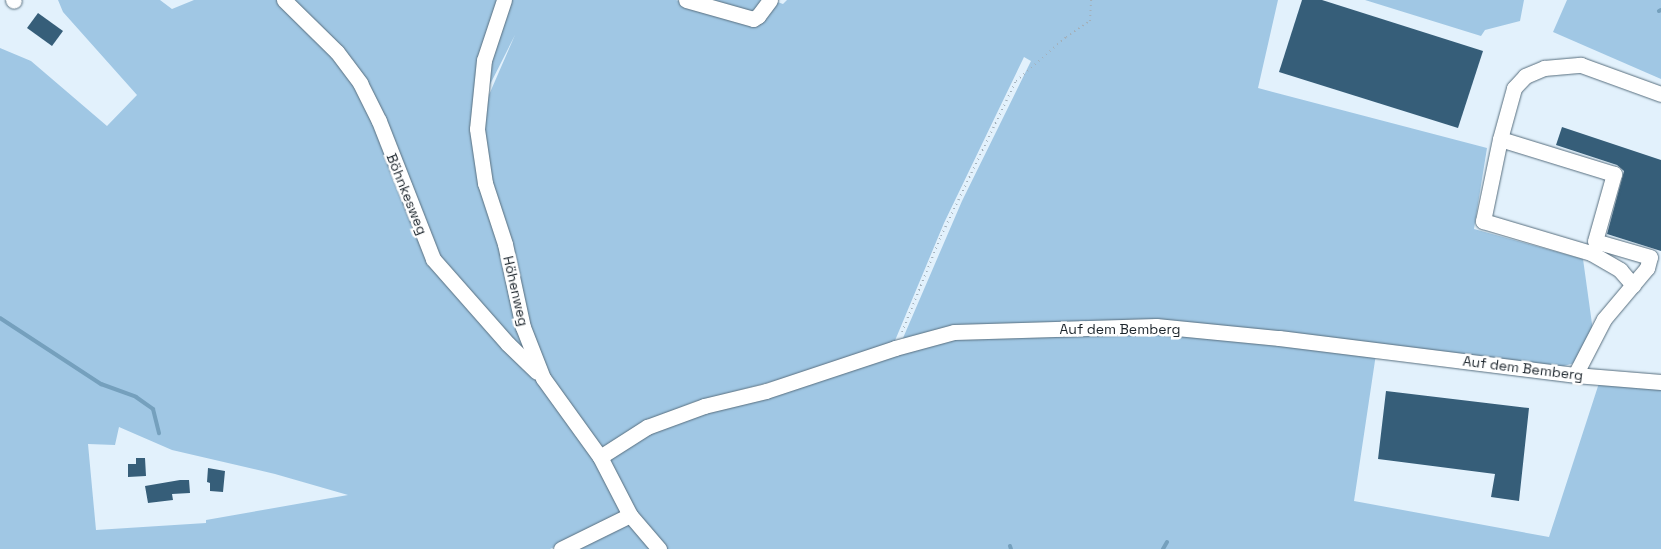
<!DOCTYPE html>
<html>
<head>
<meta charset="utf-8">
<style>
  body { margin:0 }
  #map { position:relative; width:1661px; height:549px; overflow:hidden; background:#e2f1fc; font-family:"Space Grotesk",sans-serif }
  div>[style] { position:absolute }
  .green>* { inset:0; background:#a0c7e4 }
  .stream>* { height:4px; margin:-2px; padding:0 2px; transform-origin:2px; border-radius:2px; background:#75a0bd }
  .building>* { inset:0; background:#365e79 }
  .path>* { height:2px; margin-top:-1px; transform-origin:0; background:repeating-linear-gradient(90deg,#a3b0ba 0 1px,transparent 0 5px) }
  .roads { filter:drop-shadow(0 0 1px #576e7e) drop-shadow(0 0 1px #576e7e) }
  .minor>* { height:15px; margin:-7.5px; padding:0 7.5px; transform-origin:7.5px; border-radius:7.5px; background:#fff }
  span { translate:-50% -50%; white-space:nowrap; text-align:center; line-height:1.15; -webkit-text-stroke:5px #fff; paint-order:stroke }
  .street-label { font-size:14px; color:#1c252c }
</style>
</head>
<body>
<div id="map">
  <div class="green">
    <div style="clip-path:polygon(evenodd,58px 0,160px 0,172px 9px,194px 0,282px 0,323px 40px,353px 78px,357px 74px,337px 50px,286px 0,676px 0,755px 23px,772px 0,783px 4px,787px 0,1278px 0,1258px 88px,1487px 148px,1474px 229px,1583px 259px,1593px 331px,1583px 354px,1575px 363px,1556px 368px,1165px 323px,1061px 322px,1072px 335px,1152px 330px,1245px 337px,1376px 354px,1354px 501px,1549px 537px,1600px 380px,1661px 385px,1661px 549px,665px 549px,644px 525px,620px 487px,612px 471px,611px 459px,620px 449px,645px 438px,652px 431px,700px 409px,769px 392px,897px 352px,962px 201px,1031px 61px,1024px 57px,996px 115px,944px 223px,894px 343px,801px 374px,694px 402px,667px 413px,607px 447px,600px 446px,592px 439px,548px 377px,538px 356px,529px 329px,509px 243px,490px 183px,482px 111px,515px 35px,472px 120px,486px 185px,512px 281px,527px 353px,544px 390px,593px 458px,622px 510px,621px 514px,615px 521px,550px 549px,0 549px,0 48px,31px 61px,107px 126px,137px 95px,63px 12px,58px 0,119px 427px,172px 450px,275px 474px,348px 495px,206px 520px,206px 523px,96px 530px,88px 444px,115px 445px,119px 427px)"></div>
    <div style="clip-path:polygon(700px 0,765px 0,752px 14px)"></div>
    <div style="clip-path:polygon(1365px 0,1524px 0,1520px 21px,1485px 30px,1481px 36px)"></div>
    <div style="clip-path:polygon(1567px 0,1661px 0,1661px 79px,1553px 32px)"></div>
    <div style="clip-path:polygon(629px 524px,650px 549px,570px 549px,619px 527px)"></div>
  </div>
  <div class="stream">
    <div style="left:1659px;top:11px;width:2px;rotate:-27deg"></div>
    <div style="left:0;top:318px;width:121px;rotate:33.2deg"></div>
    <div style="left:101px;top:384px;width:37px;rotate:20deg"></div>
    <div style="left:136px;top:397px;width:21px;rotate:35deg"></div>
    <div style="left:153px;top:409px;width:25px;rotate:76deg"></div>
    <div style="left:1010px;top:546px;width:3px;rotate:72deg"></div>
    <div style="left:1163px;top:549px;width:8px;rotate:-60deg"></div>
  </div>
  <div class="building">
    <div style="clip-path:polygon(1302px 0,1322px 0,1483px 51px,1458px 128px,1279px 72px)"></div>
    <div style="clip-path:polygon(38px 13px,63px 31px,52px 46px,27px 28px)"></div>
    <div style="clip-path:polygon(1562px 127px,1661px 160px,1661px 251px,1607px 234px,1624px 171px,1617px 165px,1556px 145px)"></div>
    <div style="clip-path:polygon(1386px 391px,1529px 408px,1519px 501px,1491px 497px,1495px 474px,1378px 459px)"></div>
    <div style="clip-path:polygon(136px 458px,145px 458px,146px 476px,128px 477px,128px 464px,136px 464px)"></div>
    <div style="clip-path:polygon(208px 468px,225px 471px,223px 492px,210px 491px,210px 483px,207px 482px)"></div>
    <div style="clip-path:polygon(180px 480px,189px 480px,190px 493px,172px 494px,173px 500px,148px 503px,145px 486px)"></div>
  </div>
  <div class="path">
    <div style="left:902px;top:332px;width:104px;rotate:-67.9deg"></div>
    <div style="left:941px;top:236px;width:172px;rotate:-64.2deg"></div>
    <div style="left:1016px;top:81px;width:67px;rotate:-41.3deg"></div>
    <div style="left:1066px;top:37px;width:29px;rotate:-34deg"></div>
    <div style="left:1090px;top:21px;width:21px;rotate:-87deg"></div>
  </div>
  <div class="roads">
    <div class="minor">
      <div style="left:13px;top:0;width:1px;rotate:45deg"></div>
      <div style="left:284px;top:0;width:74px;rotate:44.5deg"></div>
      <div style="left:337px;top:52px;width:39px;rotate:53deg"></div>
      <div style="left:360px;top:83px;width:42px;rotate:63.4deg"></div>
      <div style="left:379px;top:121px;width:148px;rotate:68.6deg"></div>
      <div style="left:433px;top:259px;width:113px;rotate:48.6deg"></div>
      <div style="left:508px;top:344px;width:40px;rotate:44deg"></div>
      <div style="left:504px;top:0;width:63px;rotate:108.4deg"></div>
      <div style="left:484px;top:60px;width:69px;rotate:95.8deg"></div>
      <div style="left:477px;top:129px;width:55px;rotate:81.6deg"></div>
      <div style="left:485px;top:183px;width:64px;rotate:71.8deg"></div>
      <div style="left:505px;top:244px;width:85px;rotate:77.8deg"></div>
      <div style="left:523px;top:327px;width:55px;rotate:68.6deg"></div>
      <div style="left:543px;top:378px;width:97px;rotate:54.2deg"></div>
      <div style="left:600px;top:457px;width:65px;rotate:62.7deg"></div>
      <div style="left:630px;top:515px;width:45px;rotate:49.5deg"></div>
      <div style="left:686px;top:0;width:70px;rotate:15.8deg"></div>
      <div style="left:753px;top:19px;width:6px;rotate:-31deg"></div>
      <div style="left:758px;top:16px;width:20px;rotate:-53deg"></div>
      <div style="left:1500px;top:139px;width:84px;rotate:101.7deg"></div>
      <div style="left:1483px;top:221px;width:113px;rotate:16.5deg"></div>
      <div style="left:1591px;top:253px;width:34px;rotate:30deg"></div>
      <div style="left:1620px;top:270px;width:20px;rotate:49deg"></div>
      <div style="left:1575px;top:375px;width:63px;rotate:-62.6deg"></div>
      <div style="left:1604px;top:319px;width:67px;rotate:-49.9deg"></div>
      <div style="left:1647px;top:268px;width:11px;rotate:-75deg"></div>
      <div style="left:1650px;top:257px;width:57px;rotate:-163.8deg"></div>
      <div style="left:1595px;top:241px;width:70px;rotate:-74.2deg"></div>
      <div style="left:1614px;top:174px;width:119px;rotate:-162.9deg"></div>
      <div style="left:1500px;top:139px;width:53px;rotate:-74.6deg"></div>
      <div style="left:1514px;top:88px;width:16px;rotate:-47deg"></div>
      <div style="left:1525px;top:76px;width:21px;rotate:-23deg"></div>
      <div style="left:1544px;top:68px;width:37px;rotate:-5deg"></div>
      <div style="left:1581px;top:65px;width:85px;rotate:19.9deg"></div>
      <div style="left:600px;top:457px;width:56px;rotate:-32.6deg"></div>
      <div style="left:647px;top:427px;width:61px;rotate:-20.2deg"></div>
      <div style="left:704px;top:406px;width:64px;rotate:-13.6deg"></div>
      <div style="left:766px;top:391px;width:136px;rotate:-18.4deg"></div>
      <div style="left:895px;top:348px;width:61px;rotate:-15.2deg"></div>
      <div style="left:954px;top:332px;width:202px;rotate:-1.7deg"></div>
      <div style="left:1156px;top:326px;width:124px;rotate:5.6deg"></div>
      <div style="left:1279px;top:338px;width:298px;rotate:7.1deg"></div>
      <div style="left:1575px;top:375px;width:86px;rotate:4.7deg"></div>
      <div style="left:561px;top:549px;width:77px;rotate:-26.2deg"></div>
    </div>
  </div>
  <div class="street-label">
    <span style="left:407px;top:194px;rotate:68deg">Böhnkesweg</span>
    <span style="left:516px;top:291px;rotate:77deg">Höhenweg</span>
    <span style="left:1120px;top:329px">Auf dem Bemberg</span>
    <span style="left:1523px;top:368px;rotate:7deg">Auf dem Bemberg</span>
  </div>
</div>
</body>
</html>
